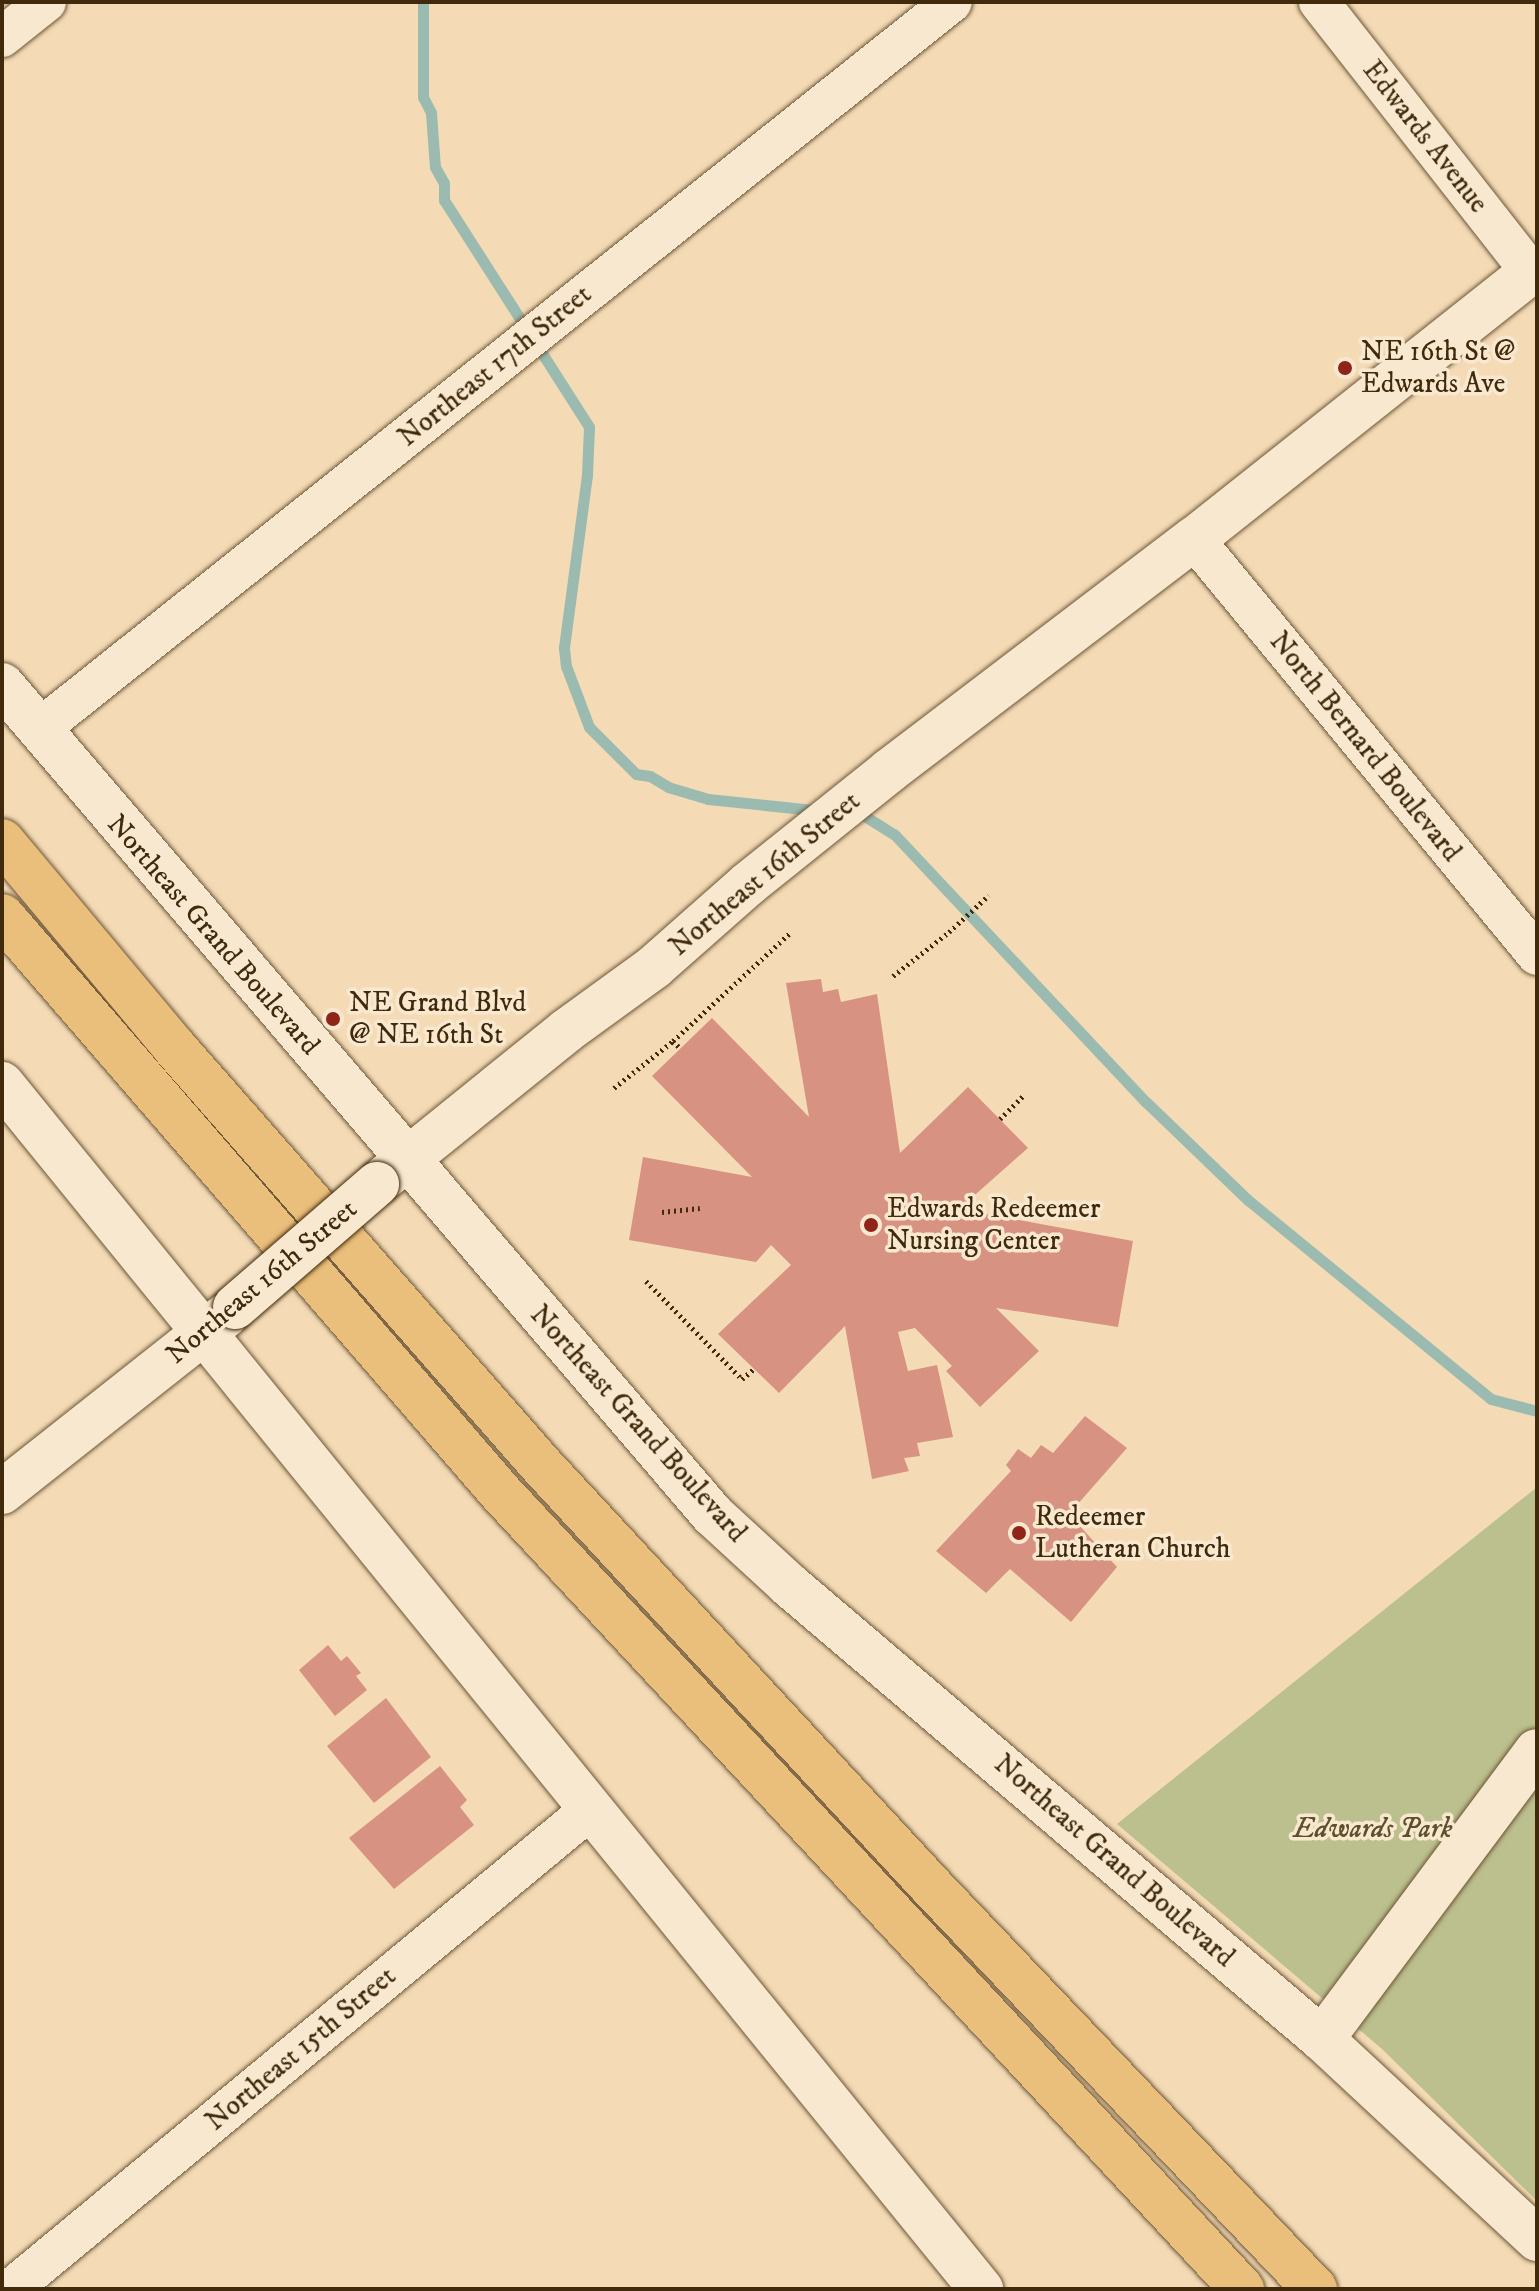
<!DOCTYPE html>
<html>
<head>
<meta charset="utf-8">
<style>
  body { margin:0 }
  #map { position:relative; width:1539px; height:2291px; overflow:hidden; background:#f4dbb6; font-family:"IM FELL DW Pica",serif }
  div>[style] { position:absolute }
  .green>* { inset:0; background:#bbc08e }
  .stream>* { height:11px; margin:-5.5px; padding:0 5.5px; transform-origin:5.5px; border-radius:5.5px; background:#9cbbb0 }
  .building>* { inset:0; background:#d79282 }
  .path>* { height:5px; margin-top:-2.5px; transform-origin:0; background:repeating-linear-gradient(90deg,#402a0b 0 2px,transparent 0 6px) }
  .roads { filter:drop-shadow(0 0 2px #6d5636) drop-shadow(0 0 2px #6d5636) }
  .street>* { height:40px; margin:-20px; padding:0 20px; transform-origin:20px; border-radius:20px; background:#f8e8d0 }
  .secondary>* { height:44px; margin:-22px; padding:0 22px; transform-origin:22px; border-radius:22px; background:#f8e8d0 }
  .highway>* { height:44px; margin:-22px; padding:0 22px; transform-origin:22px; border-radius:22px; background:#eabe7b }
  .bridges { filter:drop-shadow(0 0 2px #402a0b) drop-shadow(0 0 2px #402a0b) }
  .secondary-bridge>* { height:44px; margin:-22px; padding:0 22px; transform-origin:22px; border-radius:22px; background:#f8e8d0 }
  .dots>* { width:22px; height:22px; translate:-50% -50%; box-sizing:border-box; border:4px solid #f8e8d0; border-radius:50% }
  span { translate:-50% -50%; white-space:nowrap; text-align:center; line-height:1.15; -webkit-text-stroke:7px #f8e8d0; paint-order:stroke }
  .street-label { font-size:28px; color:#402a0b }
  .poi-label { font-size:28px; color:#402a0b }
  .left { translate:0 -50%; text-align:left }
  .park-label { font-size:28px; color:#5f502c; font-style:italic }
  .frame { position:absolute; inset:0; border:4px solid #402a0b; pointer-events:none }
</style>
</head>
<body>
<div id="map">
  <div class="green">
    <div style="clip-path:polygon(1537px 1487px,1537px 2201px,1382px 2049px,1117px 1824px)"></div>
  </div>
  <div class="stream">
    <div style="left:423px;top:2px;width:95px;rotate:90deg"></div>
    <div style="left:423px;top:97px;width:18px;rotate:63deg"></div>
    <div style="left:431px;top:113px;width:54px;rotate:85.8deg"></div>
    <div style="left:435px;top:167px;width:18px;rotate:61deg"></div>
    <div style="left:444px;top:183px;width:17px;rotate:90deg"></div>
    <div style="left:444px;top:200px;width:269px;rotate:57.4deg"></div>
    <div style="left:589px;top:427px;width:48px;rotate:92.4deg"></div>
    <div style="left:587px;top:475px;width:175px;rotate:97.6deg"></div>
    <div style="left:564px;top:648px;width:18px;rotate:84deg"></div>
    <div style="left:566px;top:666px;width:65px;rotate:69.3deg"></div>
    <div style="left:589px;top:727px;width:66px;rotate:45deg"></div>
    <div style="left:636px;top:774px;width:14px;rotate:8deg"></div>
    <div style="left:650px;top:776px;width:21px;rotate:31deg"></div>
    <div style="left:668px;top:787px;width:42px;rotate:16.7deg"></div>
    <div style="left:708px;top:799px;width:115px;rotate:6deg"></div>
    <div style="left:855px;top:814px;width:8px;rotate:7deg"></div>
    <div style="left:863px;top:815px;width:36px;rotate:32deg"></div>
    <div style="left:894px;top:834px;width:368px;rotate:46.8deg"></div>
    <div style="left:1146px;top:1102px;width:141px;rotate:43.9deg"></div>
    <div style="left:1248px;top:1200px;width:314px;rotate:39.3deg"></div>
    <div style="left:1491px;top:1399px;width:48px;rotate:14.6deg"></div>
  </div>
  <div class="building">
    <div style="clip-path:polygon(821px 979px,823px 992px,838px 989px,841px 1002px,877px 994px,900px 1153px,968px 1087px,1028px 1148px,959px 1209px,1133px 1241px,1118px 1327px,996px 1308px,1039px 1351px,980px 1407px,946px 1371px,952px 1366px,915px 1328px,898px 1332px,908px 1371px,937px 1365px,953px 1437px,917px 1443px,920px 1456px,904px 1458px,909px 1471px,872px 1479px,845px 1326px,779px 1393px,718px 1334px,791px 1265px,771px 1245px,756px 1262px,629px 1240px,643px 1157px,752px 1177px,652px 1076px,712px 1018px,809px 1117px,786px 983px)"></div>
    <div style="clip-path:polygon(1085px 1416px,1127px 1448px,1069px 1514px,1117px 1567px,1071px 1622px,1010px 1569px,986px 1593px,936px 1551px,1011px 1471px,1006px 1465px,1018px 1449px,1031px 1458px,1041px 1445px,1053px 1453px)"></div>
    <div style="clip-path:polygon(328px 1645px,341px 1661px,347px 1656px,361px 1673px,356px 1676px,367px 1690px,335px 1716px,299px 1670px)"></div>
    <div style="clip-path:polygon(386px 1698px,431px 1757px,374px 1803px,327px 1746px)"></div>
    <div style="clip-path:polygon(440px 1766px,467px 1800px,460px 1807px,474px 1825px,394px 1889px,349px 1838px)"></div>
  </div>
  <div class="path">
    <div style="left:893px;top:976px;width:71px;rotate:-38.2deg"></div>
    <div style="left:949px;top:932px;width:54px;rotate:-42.8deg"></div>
    <div style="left:673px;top:1041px;width:159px;rotate:-42.7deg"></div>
    <div style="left:614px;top:1088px;width:75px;rotate:-38.5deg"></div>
    <div style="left:673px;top:1041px;width:11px;rotate:45deg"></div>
    <div style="left:1000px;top:1119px;width:34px;rotate:-45deg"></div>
    <div style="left:662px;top:1212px;width:38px;rotate:-6deg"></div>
    <div style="left:646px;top:1281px;width:137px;rotate:45.6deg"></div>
    <div style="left:742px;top:1379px;width:16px;rotate:-40deg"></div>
  </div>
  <div class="roads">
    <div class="street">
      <div style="left:1319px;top:2px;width:343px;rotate:51.9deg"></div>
      <div style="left:2px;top:37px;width:56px;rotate:-38.5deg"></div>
      <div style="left:1194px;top:539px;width:539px;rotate:50.49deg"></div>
      <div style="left:38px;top:730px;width:1168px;rotate:-38.54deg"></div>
      <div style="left:11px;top:2289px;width:753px;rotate:-39.61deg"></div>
    </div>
    <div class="secondary">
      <div style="left:2px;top:685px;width:1093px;rotate:49.42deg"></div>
      <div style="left:713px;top:1515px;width:103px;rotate:42.6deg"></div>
      <div style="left:789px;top:1585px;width:700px;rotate:40.42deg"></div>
      <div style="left:1322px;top:2039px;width:294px;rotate:42.9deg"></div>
      <div style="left:2px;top:1084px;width:1553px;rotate:50.91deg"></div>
      <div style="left:384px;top:1178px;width:234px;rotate:-38.9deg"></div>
      <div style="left:566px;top:1031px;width:109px;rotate:-36deg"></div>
      <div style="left:654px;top:967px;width:125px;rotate:-41.4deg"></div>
      <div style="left:748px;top:884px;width:181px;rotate:-38.7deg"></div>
      <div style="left:889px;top:771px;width:383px;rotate:-37.3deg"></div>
      <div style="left:1194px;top:539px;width:438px;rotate:-38.4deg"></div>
      <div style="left:2px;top:1492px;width:287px;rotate:-38.3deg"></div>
      <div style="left:1322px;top:2039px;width:359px;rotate:-53.3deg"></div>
    </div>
    <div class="highway">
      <div style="left:2px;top:841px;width:270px;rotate:50.1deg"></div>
      <div style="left:175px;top:1048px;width:556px;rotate:48.72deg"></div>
      <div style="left:542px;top:1466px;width:572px;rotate:47.19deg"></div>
      <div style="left:931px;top:1886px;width:557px;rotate:46.38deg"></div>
      <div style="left:2px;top:916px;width:763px;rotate:49.15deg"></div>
      <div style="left:501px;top:1493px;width:1088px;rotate:47.05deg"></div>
    </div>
  </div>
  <div class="bridges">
    <div class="secondary-bridge">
      <div style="left:235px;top:1307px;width:188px;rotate:-40.9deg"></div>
    </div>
  </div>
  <div class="dots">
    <div style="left:1345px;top:368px;background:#8f2418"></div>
    <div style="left:333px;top:1019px;background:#8f2418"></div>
    <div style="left:871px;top:1225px;background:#8f2418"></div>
    <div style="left:1019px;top:1533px;background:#8f2418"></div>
  </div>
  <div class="street-label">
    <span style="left:1425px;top:137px;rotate:52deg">Edwards Avenue</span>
    <span style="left:495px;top:366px;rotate:-39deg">Northeast 17th Street</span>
    <span style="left:1365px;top:747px;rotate:51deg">North Bernard Boulevard</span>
    <span style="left:765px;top:874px;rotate:-40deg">Northeast 16th Street</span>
    <span style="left:213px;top:935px;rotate:49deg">Northeast Grand Boulevard</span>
    <span style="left:262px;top:1282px;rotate:-40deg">Northeast 16th Street</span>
    <span style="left:638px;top:1424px;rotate:48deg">Northeast Grand Boulevard</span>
    <span style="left:1114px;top:1861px;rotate:41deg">Northeast Grand Boulevard</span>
    <span style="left:301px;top:2049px;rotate:-40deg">Northeast 15th Street</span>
  </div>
  <div class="poi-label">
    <span class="left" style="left:1361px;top:368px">NE 16th St @<br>Edwards Ave</span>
    <span class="left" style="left:349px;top:1019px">NE Grand Blvd<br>@ NE 16th St</span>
    <span class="left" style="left:887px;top:1225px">Edwards Redeemer<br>Nursing Center</span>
    <span class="left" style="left:1035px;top:1533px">Redeemer<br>Lutheran Church</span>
  </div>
  <div class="park-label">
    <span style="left:1373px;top:1829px">Edwards Park</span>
  </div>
  <div class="frame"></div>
</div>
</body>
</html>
